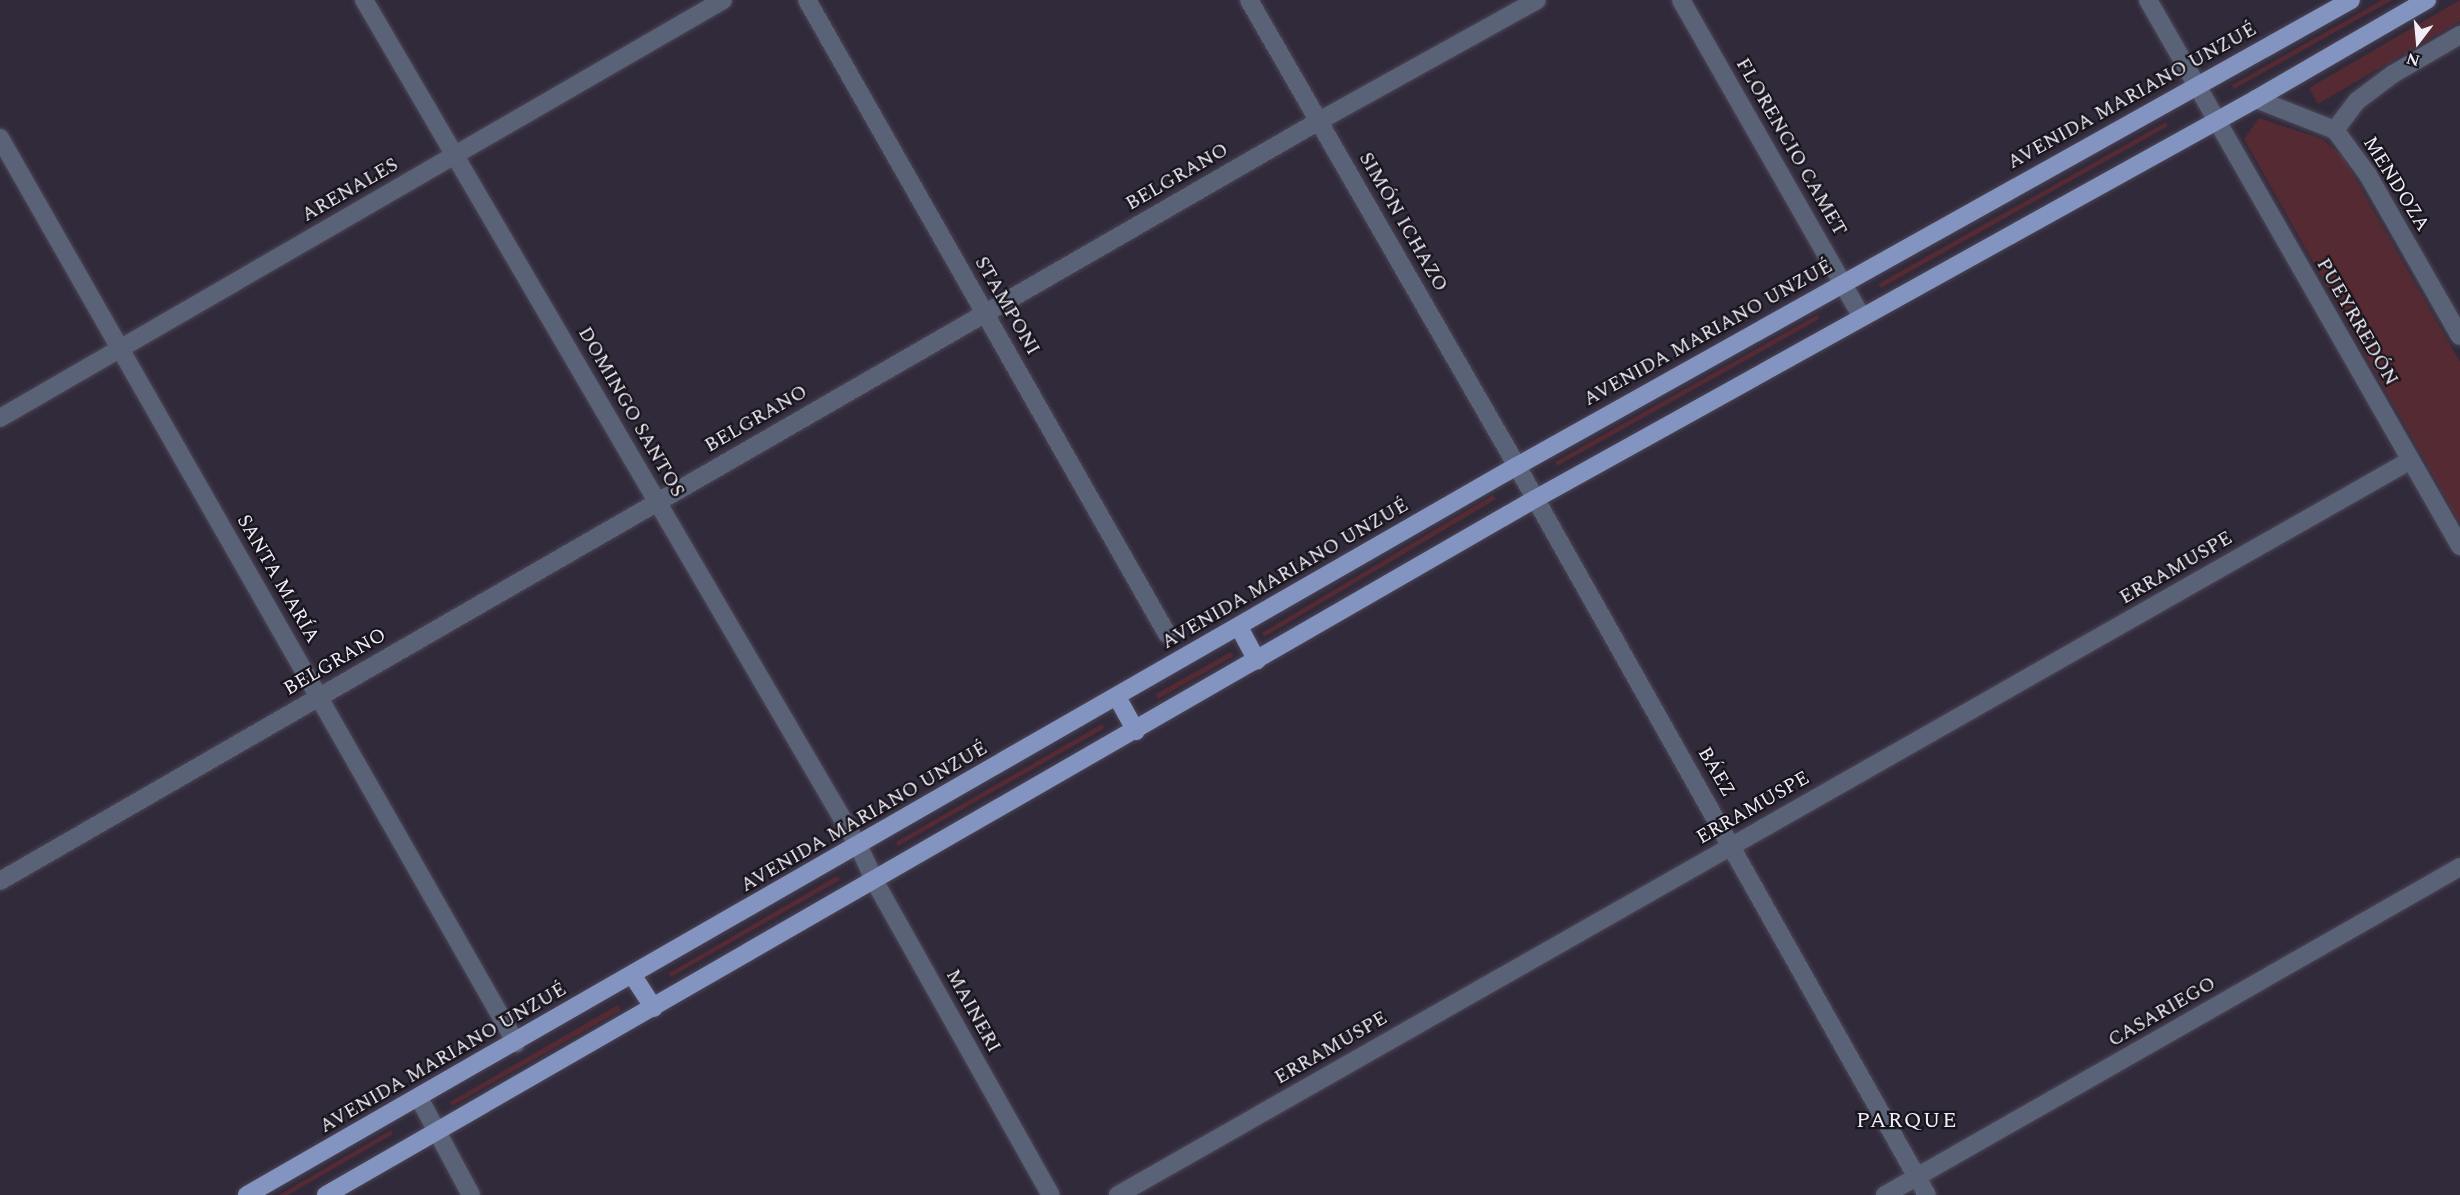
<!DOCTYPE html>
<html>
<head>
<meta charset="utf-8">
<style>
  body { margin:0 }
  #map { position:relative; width:2460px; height:1195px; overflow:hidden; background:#312a3b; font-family:Spectral,serif }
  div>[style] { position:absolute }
  .green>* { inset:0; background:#562a32 }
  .roads { filter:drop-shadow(0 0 2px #4c4555) drop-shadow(0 0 2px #4c4555) }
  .minor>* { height:18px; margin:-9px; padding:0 9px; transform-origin:9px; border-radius:9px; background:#596277 }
  .major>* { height:18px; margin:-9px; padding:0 9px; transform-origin:9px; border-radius:9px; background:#8494c0 }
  span { translate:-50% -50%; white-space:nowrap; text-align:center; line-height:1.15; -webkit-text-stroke:4.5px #17141c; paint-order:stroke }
  .street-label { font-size:20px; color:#f1edf8 }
  .quarter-label { font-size:22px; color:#f1edf8; letter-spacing:1.5px }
  .north { position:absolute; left:2388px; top:12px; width:60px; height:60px; -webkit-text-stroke:4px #17141c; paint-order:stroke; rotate:196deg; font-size:16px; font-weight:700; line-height:24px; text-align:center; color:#f1edf8 }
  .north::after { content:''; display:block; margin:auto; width:21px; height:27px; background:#f1edf8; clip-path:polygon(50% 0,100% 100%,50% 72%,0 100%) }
</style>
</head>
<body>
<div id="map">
  <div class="green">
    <div style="clip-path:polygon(2382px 0,2392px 0,2234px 89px,2232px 85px)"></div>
    <div style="clip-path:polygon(2460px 0,2460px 21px,2318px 104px,2309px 88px)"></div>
    <div style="clip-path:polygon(2259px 118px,2322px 139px,2343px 157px,2460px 362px,2460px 523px,2244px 139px)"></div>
    <div style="clip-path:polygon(2166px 122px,2168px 126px,1881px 288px,1878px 284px)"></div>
    <div style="clip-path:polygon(1817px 315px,1819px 319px,1557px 466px,1555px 462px)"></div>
    <div style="clip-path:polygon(1493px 495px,1496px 499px,1264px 637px,1262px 633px)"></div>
    <div style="clip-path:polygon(1231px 652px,1234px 656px,1158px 699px,1156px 694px)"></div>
    <div style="clip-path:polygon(1102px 724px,1105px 728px,898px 846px,896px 842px)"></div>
    <div style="clip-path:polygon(837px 876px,840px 880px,671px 977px,669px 973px)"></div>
    <div style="clip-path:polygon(618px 1005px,621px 1010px,452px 1106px,450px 1102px)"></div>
    <div style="clip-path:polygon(391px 1130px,393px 1134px,288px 1195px,279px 1195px)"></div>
  </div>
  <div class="roads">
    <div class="minor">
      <div style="left:364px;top:0;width:981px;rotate:59.7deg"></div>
      <div style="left:859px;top:847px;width:38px;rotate:65deg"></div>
      <div style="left:875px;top:882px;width:359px;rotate:60.7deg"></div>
      <div style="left:807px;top:0;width:729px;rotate:60.41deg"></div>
      <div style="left:1249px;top:0;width:538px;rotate:60.1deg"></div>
      <div style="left:1517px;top:466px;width:836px;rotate:60.65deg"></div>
      <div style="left:1681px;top:0;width:365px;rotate:60.3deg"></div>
      <div style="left:2148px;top:0;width:629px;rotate:60.26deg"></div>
      <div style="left:2256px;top:99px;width:85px;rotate:21.4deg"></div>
      <div style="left:2335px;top:130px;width:56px;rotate:53.7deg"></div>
      <div style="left:2368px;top:175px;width:185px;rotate:60.3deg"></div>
      <div style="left:2335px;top:130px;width:36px;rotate:-53deg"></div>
      <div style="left:2357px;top:101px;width:45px;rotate:-36.9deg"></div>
      <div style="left:2393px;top:74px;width:78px;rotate:-30.2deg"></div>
      <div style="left:0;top:138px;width:1042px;rotate:60.31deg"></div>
      <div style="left:0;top:418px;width:835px;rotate:-30.03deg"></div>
      <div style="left:0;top:881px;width:1522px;rotate:-29.95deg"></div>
      <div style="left:1319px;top:121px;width:249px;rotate:-29deg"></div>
      <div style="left:419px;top:1098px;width:110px;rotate:61.8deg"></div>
      <div style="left:1118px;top:1195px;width:1487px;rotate:-29.62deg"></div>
      <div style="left:1885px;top:1195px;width:662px;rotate:-29.7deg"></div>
    </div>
    <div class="major">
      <div style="left:1239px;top:627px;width:38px;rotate:62deg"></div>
      <div style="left:1117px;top:697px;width:39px;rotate:61deg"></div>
      <div style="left:633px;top:976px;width:38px;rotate:57deg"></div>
      <div style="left:247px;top:1195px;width:1464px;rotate:-29.86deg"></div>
      <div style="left:1517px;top:466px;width:955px;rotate:-29.19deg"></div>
      <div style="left:326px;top:1195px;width:1395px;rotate:-29.93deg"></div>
      <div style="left:1535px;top:499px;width:825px;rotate:-29.02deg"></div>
      <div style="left:2256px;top:99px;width:198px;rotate:-30.1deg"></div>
    </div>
  </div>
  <div class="street-label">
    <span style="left:2132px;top:96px;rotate:-29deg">AVENIDA MARIANO UNZUÉ</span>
    <span style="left:1791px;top:147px;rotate:60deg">FLORENCIO CAMET</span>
    <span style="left:1177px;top:177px;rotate:-30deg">BELGRANO</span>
    <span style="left:2396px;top:184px;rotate:58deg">MENDOZA</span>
    <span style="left:350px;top:190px;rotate:-30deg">ARENALES</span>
    <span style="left:1403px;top:222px;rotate:60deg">SIMÓN ICHAZO</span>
    <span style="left:1007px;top:306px;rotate:60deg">STAMPONI</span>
    <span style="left:2357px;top:322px;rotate:60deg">PUEYRREDÓN</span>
    <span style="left:1708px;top:333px;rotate:-29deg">AVENIDA MARIANO UNZUÉ</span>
    <span style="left:631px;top:412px;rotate:60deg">DOMINGO SANTOS</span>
    <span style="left:756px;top:419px;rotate:-30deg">BELGRANO</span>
    <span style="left:2176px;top:568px;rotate:-30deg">ERRAMUSPE</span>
    <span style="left:1285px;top:574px;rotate:-30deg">AVENIDA MARIANO UNZUÉ</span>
    <span style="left:278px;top:579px;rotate:60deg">SANTA MARÍA</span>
    <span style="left:335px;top:662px;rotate:-30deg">BELGRANO</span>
    <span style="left:1716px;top:772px;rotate:60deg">BÁEZ</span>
    <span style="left:1753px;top:808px;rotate:-30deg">ERRAMUSPE</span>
    <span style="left:864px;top:817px;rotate:-30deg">AVENIDA MARIANO UNZUÉ</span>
    <span style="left:973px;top:1011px;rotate:61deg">MAINERI</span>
    <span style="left:2162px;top:1012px;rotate:-30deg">CASARIEGO</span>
    <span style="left:1331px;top:1048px;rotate:-30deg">ERRAMUSPE</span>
    <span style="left:443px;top:1058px;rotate:-30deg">AVENIDA MARIANO UNZUÉ</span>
  </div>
  <div class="quarter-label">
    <span style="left:1907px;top:1121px">PARQUE</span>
  </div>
  <div class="north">N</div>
</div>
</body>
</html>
